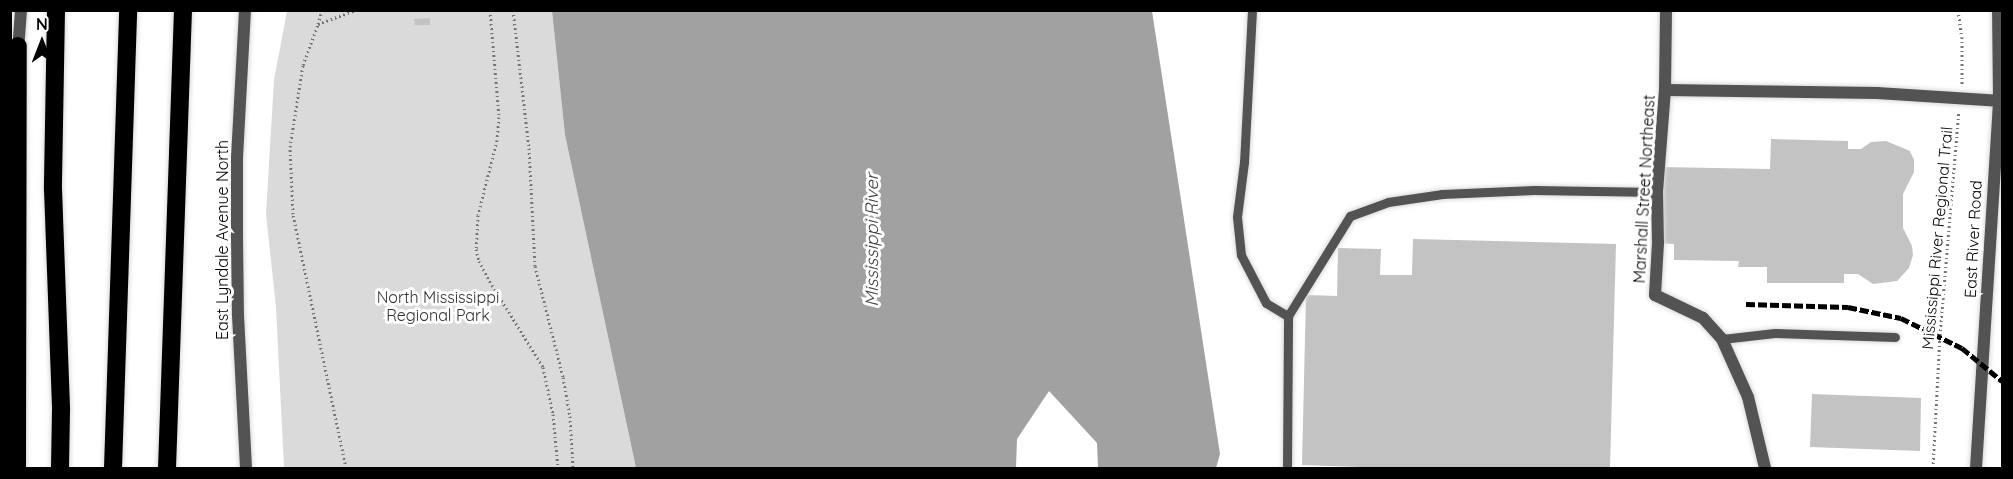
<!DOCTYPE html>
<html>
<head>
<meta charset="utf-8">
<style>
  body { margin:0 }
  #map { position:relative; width:2013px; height:479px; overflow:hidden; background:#fff; font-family:Quicksand,sans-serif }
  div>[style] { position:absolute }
  .green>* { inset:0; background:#dadada }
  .water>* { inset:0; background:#a1a1a1 }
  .building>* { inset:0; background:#c3c3c3 }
  .path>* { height:3px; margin-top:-1.5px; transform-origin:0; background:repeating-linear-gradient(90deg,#757575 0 1.5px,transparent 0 4.5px) }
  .roads { filter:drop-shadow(0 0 2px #dbdbdb) drop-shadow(0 0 2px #dbdbdb) }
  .service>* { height:9px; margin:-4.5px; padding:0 4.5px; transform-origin:4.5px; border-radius:4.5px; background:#535353 }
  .minor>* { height:12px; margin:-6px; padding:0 6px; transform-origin:6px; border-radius:6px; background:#535353 }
  .tertiary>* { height:12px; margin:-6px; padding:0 6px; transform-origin:6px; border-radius:6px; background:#535353 }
  .motorway>* { height:18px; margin:-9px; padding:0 9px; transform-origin:9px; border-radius:9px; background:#000 }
  .rail>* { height:4.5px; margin-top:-2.25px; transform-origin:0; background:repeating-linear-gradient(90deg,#000 0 9px,transparent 0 12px) }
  span { translate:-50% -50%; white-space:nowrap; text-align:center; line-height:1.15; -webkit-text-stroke:6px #fff; paint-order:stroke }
  .street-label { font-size:16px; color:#000 }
  .park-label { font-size:16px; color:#313131 }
  .water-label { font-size:18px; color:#424242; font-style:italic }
  .frame { position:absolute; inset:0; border:12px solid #000; pointer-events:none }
  .north { position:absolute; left:12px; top:12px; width:60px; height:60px; -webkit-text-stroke:4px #fff; paint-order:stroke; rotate:0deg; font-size:16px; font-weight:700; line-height:24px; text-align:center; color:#000 }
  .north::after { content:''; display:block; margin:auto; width:21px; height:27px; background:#000; clip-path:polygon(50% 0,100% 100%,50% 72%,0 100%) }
</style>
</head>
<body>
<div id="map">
  <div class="green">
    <div style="clip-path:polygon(287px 11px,552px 11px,565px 135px,636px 468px,284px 468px,276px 307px,266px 214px,274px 80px)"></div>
  </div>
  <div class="water">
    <div style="clip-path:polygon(552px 11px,1152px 11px,1220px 454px,1216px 468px,1098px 468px,1097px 443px,1049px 391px,1017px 439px,1016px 468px,636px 468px,565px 135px)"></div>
  </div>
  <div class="building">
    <div style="clip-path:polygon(430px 18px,430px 25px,415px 25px,414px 19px)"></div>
    <div style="clip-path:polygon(1771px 139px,1848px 141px,1848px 149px,1861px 149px,1871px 142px,1886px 141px,1910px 151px,1914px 160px,1914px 172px,1903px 194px,1903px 228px,1912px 246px,1913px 255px,1909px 268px,1897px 281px,1873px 284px,1858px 274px,1844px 274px,1844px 283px,1767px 283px,1767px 267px,1738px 267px,1739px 261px,1674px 260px,1674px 244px,1658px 243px,1659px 167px,1770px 169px)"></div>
    <div style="clip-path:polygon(1413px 239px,1616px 244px,1610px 468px,1387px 468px,1302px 465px,1306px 295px,1337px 296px,1338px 248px,1381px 249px,1380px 275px,1412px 275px)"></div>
    <div style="clip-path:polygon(1812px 394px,1921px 398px,1920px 451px,1810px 447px)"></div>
  </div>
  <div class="path">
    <div style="left:490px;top:10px;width:107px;rotate:85.2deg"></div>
    <div style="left:499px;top:117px;width:23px;rotate:95deg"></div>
    <div style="left:497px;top:140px;width:77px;rotate:104.2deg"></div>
    <div style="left:478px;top:215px;width:34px;rotate:93deg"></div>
    <div style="left:476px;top:249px;width:12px;rotate:76deg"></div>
    <div style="left:479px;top:261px;width:27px;rotate:62deg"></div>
    <div style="left:492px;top:285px;width:97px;rotate:58.1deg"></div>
    <div style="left:543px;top:367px;width:48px;rotate:78deg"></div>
    <div style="left:553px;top:414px;width:54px;rotate:84.7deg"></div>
    <div style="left:513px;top:10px;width:139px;rotate:83.4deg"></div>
    <div style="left:529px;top:148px;width:118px;rotate:87.1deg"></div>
    <div style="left:535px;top:266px;width:114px;rotate:75.8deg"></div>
    <div style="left:563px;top:377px;width:40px;rotate:80deg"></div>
    <div style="left:570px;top:416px;width:52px;rotate:86.7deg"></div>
    <div style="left:1958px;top:10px;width:27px;rotate:82deg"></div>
    <div style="left:1962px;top:37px;width:47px;rotate:90deg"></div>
    <div style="left:318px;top:24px;width:15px;rotate:-74deg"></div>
    <div style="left:346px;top:468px;width:259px;rotate:-101.8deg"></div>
    <div style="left:293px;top:214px;width:67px;rotate:-92.6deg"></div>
    <div style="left:290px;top:147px;width:83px;rotate:-81deg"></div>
    <div style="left:303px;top:65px;width:44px;rotate:-69.9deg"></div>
    <div style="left:318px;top:24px;width:40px;rotate:-20.2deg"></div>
    <div style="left:1933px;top:468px;width:133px;rotate:-87deg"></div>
    <div style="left:1940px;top:335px;width:225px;rotate:-85.2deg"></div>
  </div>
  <div class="roads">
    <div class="service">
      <div style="left:1252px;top:10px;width:152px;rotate:93deg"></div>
      <div style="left:1244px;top:162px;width:55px;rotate:97.3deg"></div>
      <div style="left:1237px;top:217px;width:38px;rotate:84deg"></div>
      <div style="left:1241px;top:255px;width:54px;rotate:62.5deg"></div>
      <div style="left:1266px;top:303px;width:26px;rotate:31deg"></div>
      <div style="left:1722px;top:339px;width:53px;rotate:-6.5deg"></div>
      <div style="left:1775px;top:333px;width:120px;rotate:1.9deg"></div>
      <div style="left:1287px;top:468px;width:152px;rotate:-89.6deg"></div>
      <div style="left:1288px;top:316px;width:118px;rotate:-58.2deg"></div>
      <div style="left:1350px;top:216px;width:40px;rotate:-20.2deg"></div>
      <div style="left:1388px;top:202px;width:55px;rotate:-8.4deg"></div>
      <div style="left:1442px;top:194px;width:92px;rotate:-2.5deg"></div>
      <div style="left:1534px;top:190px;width:123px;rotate:0.9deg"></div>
    </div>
    <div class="minor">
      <div style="left:1666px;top:10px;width:80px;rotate:90.7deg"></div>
      <div style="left:1665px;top:90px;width:102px;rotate:94.5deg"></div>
      <div style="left:1657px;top:192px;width:51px;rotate:88.9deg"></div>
      <div style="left:1658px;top:243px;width:52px;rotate:93.3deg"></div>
      <div style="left:1655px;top:295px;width:53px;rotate:25.6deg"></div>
      <div style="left:1703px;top:318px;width:28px;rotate:48deg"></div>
      <div style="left:1722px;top:339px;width:64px;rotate:65.9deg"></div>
      <div style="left:1748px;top:397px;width:73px;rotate:76.5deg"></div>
      <div style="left:1665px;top:90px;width:212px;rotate:0.8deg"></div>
      <div style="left:1877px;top:93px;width:125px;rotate:3.7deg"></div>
    </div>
    <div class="tertiary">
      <div style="left:245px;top:10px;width:150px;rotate:93.1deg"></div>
      <div style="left:237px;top:160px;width:77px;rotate:90deg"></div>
      <div style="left:237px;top:237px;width:78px;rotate:89.3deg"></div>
      <div style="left:238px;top:315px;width:153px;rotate:87deg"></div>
      <div style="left:18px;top:51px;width:41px;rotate:-85.8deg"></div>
      <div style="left:1976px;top:468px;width:369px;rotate:-86.4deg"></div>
      <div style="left:1999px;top:100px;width:90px;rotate:-90.6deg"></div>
    </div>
    <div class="motorway">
      <div style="left:56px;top:10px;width:179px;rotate:91deg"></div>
      <div style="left:53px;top:189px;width:221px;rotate:87.9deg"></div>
      <div style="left:61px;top:410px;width:58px;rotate:91deg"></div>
      <div style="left:17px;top:468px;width:422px;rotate:-89.9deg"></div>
      <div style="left:113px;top:468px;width:458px;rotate:-88.1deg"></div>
      <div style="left:167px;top:468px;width:458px;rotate:-88deg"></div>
    </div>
  </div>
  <div class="rail">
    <div style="left:1746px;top:304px;width:102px;rotate:1.7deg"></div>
    <div style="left:1848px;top:307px;width:54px;rotate:11.7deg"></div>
    <div style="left:1901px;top:318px;width:68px;rotate:26.2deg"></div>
    <div style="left:1962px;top:348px;width:52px;rotate:39.5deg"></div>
  </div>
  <div class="street-label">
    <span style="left:1644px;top:189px;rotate:-87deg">Marshall Street Northeast</span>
    <span style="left:1937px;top:238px;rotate:-85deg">Mississippi River Regional Trail</span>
    <span style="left:1973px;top:239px;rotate:-87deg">East River Road</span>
    <span style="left:222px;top:240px;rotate:-90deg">East Lyndale Avenue North</span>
  </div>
  <div class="park-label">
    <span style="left:438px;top:306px">North Mississippi<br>Regional Park</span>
  </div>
  <div class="water-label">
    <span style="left:872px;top:240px;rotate:-90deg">Mississippi River</span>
  </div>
  <div class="frame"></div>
  <div class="north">N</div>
</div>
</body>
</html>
